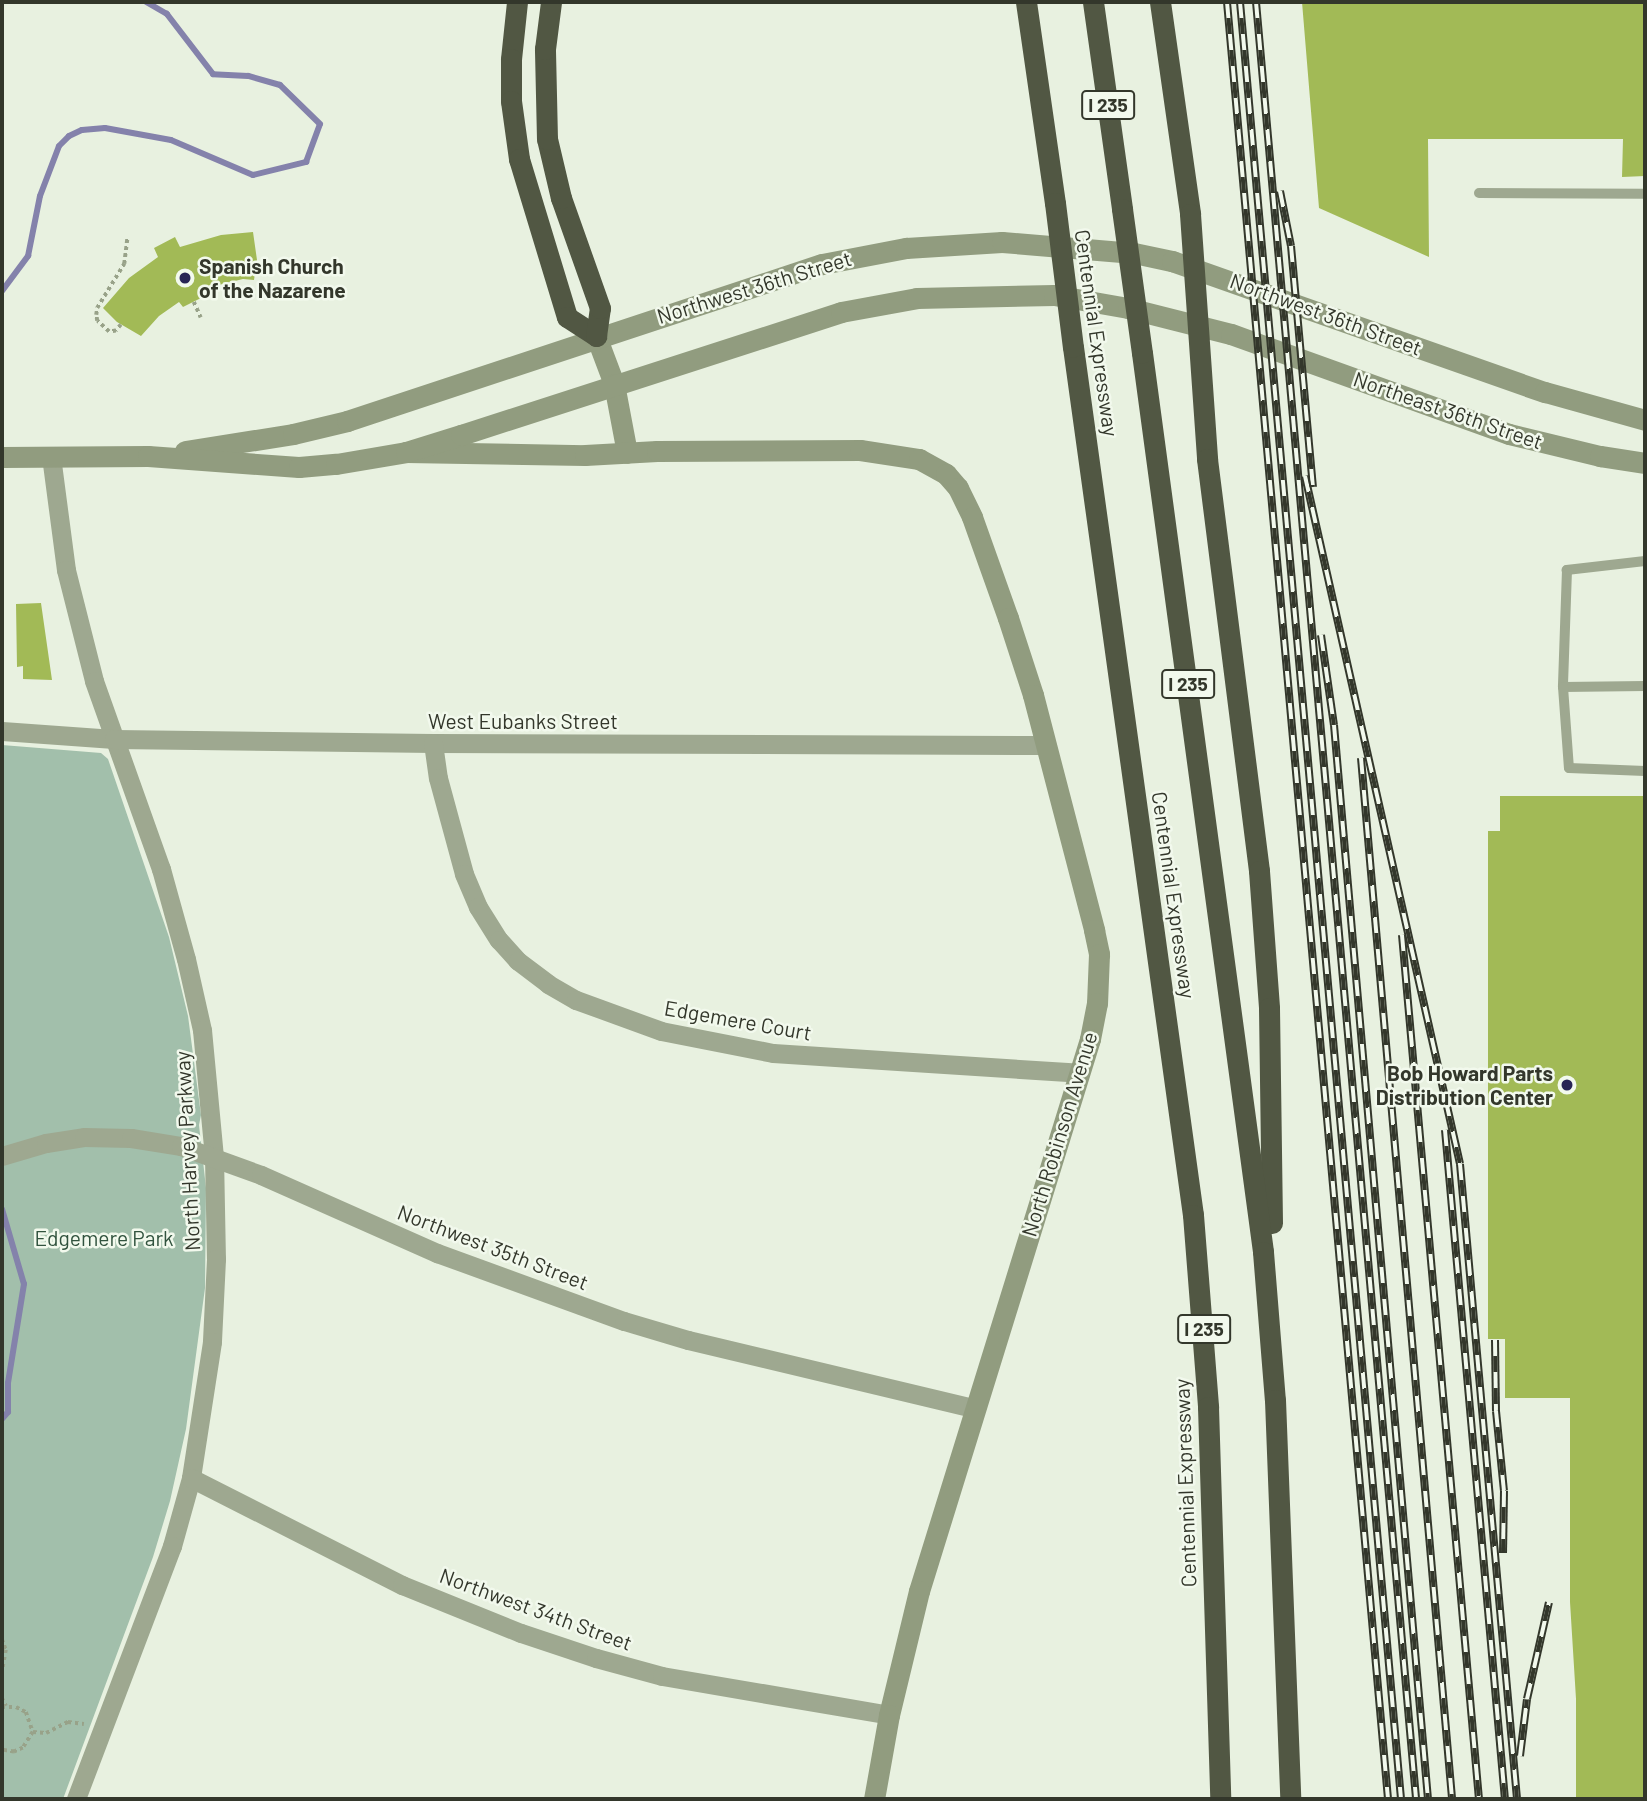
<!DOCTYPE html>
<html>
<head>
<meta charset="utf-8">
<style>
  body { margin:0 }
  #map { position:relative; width:1647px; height:1801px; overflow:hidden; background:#e8f1e0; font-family:Barlow,sans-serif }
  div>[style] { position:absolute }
  .green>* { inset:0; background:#a2bfab }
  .stream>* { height:6px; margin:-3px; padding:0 3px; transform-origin:3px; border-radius:3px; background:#8482ab }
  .building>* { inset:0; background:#a2ba56 }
  .path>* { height:3.5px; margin-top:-1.75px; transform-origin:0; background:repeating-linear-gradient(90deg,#98a289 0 3.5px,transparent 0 7px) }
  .lane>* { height:10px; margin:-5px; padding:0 5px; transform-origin:5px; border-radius:5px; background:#9ea890 }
  .street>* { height:19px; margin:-9.5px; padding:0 9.5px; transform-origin:9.5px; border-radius:9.5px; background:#9ea890 }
  .secondary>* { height:21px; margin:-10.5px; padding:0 10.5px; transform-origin:10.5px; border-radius:10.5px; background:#919c7f }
  .highway>* { height:21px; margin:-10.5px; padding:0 10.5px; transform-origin:10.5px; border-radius:10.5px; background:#515743 }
  .rail>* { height:8px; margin-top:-4px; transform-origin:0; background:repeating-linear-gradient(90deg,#f2f9ed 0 16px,#33372b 0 32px); box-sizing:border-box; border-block:2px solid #33372b }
  .highway-bridge>* { height:21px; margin:-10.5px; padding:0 10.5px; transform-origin:10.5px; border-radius:10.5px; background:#515743 }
  .dots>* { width:19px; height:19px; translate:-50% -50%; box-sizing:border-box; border:4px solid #f2f9ed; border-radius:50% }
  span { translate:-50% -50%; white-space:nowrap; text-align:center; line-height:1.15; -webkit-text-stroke:5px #f2f9ed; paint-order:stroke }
  .shield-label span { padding:2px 5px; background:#f2f9ed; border:2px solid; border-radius:5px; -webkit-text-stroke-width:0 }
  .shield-label { font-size:19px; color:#33372b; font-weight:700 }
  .poi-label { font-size:21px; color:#33372b; font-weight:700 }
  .left { translate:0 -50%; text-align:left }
  .right { translate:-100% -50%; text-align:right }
  .street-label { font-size:21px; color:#33372b }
  .park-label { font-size:21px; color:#31533e }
  .frame { position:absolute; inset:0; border:4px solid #33372b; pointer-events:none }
</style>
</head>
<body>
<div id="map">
  <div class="green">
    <div style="clip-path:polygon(2px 745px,101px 753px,108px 759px,169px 937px,188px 1016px,201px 1115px,199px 1125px,206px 1188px,205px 1288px,186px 1429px,170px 1501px,153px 1557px,63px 1799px,2px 1799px)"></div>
  </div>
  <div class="stream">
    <div style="left:2px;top:291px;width:44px;rotate:-53.4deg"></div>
    <div style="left:28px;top:256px;width:61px;rotate:-78.7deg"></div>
    <div style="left:40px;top:196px;width:53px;rotate:-69.2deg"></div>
    <div style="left:59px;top:146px;width:14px;rotate:-45deg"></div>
    <div style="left:69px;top:136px;width:14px;rotate:-25deg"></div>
    <div style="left:82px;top:130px;width:23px;rotate:-5deg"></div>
    <div style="left:105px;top:128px;width:67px;rotate:10.3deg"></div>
    <div style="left:171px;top:140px;width:89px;rotate:23.1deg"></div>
    <div style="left:253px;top:175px;width:55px;rotate:-13.8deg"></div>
    <div style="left:306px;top:162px;width:40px;rotate:-69.8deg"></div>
    <div style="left:320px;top:124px;width:56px;rotate:-135.7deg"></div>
    <div style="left:280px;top:85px;width:33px;rotate:-164deg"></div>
    <div style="left:248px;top:76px;width:35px;rotate:-177deg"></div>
    <div style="left:213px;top:74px;width:76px;rotate:-127.5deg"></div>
    <div style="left:167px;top:14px;width:24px;rotate:-150deg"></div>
    <div style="left:2px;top:1209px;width:78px;rotate:73.7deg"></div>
    <div style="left:24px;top:1284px;width:100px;rotate:99.2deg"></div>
    <div style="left:8px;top:1383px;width:29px;rotate:90deg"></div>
    <div style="left:8px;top:1412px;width:9px;rotate:131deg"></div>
  </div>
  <div class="building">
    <div style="clip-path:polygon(1302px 2px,1645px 2px,1645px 176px,1622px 177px,1623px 139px,1428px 139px,1429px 257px,1319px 208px)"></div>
    <div style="clip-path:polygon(253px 232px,257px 260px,254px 280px,243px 279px,202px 289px,205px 296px,183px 307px,179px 302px,159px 316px,141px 336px,117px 322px,103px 308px,129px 278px,158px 257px,154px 248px,175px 237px,180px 247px,221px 235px)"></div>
    <div style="clip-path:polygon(41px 603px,52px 680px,23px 679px,23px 666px,17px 667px,16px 604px)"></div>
    <div style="clip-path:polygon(1500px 796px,1645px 796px,1645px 1799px,1576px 1799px,1576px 1699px,1570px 1602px,1570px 1398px,1505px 1398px,1505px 1339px,1488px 1339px,1488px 831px,1500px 831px)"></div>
  </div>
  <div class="path">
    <div style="left:194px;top:302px;width:17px;rotate:66deg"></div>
    <div style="left:121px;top:325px;width:8px;rotate:130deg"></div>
    <div style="left:116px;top:331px;width:7px;rotate:172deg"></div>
    <div style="left:109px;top:332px;width:16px;rotate:-137deg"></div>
    <div style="left:97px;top:321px;width:6px;rotate:-99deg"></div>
    <div style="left:96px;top:315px;width:7px;rotate:-82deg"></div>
    <div style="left:97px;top:308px;width:52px;rotate:-58.5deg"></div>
    <div style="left:124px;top:264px;width:26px;rotate:-83deg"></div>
    <div style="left:2px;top:1639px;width:12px;rotate:70deg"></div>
    <div style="left:6px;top:1650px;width:22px;rotate:100deg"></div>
    <div style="left:2px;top:1698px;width:9px;rotate:63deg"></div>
    <div style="left:2px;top:1707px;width:14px"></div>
    <div style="left:16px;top:1707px;width:11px;rotate:27deg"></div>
    <div style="left:26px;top:1712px;width:21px;rotate:71deg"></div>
    <div style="left:33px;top:1732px;width:19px;rotate:122deg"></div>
    <div style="left:23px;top:1748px;width:10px;rotate:156deg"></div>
    <div style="left:14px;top:1752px;width:12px;rotate:-171deg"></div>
    <div style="left:33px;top:1732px;width:13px;rotate:4deg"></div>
    <div style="left:46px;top:1733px;width:25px;rotate:-27deg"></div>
    <div style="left:68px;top:1722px;width:16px;rotate:7deg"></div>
  </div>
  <div class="lane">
    <div style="left:1479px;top:193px;width:166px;rotate:0.3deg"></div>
    <div style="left:1645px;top:561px;width:79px;rotate:173.4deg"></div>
    <div style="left:1567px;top:570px;width:117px;rotate:92deg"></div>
    <div style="left:1563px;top:687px;width:82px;rotate:-0.7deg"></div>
    <div style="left:1563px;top:687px;width:81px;rotate:85.8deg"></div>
    <div style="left:1569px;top:768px;width:76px;rotate:2.3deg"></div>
  </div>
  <div class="street">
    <div style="left:51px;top:456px;width:115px;rotate:82.5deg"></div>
    <div style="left:66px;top:570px;width:114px;rotate:75.8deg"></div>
    <div style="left:94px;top:681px;width:200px;rotate:70.4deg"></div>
    <div style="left:161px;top:869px;width:93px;rotate:74.5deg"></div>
    <div style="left:186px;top:959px;width:73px;rotate:77.3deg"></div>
    <div style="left:202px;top:1030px;width:127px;rotate:84.6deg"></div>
    <div style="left:214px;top:1156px;width:103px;rotate:88.9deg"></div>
    <div style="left:216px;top:1259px;width:83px;rotate:92.8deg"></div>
    <div style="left:212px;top:1342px;width:138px;rotate:98.8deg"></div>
    <div style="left:191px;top:1478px;width:71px;rotate:105.6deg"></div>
    <div style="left:172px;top:1546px;width:271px;rotate:110.8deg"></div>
    <div style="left:2px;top:731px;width:112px;rotate:4.1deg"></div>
    <div style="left:114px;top:739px;width:319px;rotate:0.7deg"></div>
    <div style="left:433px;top:743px;width:612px;rotate:0.19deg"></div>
    <div style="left:433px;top:743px;width:35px;rotate:82deg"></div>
    <div style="left:438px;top:778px;width:99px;rotate:74.8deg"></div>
    <div style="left:464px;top:874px;width:36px;rotate:67deg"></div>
    <div style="left:478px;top:907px;width:39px;rotate:58deg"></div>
    <div style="left:499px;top:940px;width:28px;rotate:48deg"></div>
    <div style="left:518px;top:961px;width:38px;rotate:37deg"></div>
    <div style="left:548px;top:984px;width:32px;rotate:30deg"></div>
    <div style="left:576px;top:1000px;width:90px;rotate:20deg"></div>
    <div style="left:661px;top:1031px;width:114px;rotate:11.1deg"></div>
    <div style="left:773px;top:1053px;width:307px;rotate:3.7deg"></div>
    <div style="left:2px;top:1156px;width:46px;rotate:-16.5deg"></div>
    <div style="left:46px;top:1143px;width:38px;rotate:-9deg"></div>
    <div style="left:84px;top:1137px;width:47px;rotate:1.2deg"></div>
    <div style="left:131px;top:1138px;width:51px;rotate:9.1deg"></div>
    <div style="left:181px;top:1146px;width:85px;rotate:19.9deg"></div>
    <div style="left:261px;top:1175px;width:193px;rotate:23.9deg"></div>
    <div style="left:437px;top:1253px;width:199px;rotate:20deg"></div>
    <div style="left:624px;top:1321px;width:67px;rotate:16.5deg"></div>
    <div style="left:688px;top:1340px;width:294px;rotate:13.4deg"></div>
    <div style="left:191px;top:1478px;width:237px;rotate:26.9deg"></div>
    <div style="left:402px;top:1585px;width:128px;rotate:22deg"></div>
    <div style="left:521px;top:1633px;width:79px;rotate:18.4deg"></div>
    <div style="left:596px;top:1658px;width:68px;rotate:15.3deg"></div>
    <div style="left:662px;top:1676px;width:230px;rotate:9.7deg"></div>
  </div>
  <div class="secondary">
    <div style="left:596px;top:336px;width:51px;rotate:69.4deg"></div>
    <div style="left:614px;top:384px;width:70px;rotate:79.3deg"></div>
    <div style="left:185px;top:451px;width:109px;rotate:-8.9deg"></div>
    <div style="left:293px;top:434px;width:56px;rotate:-13.5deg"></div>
    <div style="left:347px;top:421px;width:500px;rotate:-18.29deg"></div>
    <div style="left:822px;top:264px;width:86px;rotate:-10.8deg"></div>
    <div style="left:906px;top:248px;width:96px;rotate:-3.6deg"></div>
    <div style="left:1002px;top:242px;width:132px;rotate:4.8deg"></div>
    <div style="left:1134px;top:253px;width:39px;rotate:12deg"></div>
    <div style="left:1172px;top:261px;width:395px;rotate:19.4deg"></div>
    <div style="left:1545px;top:392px;width:104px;rotate:15.6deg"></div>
    <div style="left:406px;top:452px;width:179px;rotate:1deg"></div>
    <div style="left:585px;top:455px;width:72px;rotate:-3.2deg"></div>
    <div style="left:657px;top:451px;width:203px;rotate:-0.3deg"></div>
    <div style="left:860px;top:450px;width:60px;rotate:8.7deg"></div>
    <div style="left:919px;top:459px;width:31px;rotate:29deg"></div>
    <div style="left:946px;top:474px;width:18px;rotate:49deg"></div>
    <div style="left:958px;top:488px;width:32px;rotate:64deg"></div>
    <div style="left:972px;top:517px;width:107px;rotate:70.4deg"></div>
    <div style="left:1008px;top:618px;width:81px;rotate:72deg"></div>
    <div style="left:1033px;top:695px;width:243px;rotate:75.4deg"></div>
    <div style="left:1094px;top:930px;width:25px;rotate:78deg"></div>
    <div style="left:1099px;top:954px;width:49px;rotate:92.3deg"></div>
    <div style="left:1097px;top:1003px;width:37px;rotate:101deg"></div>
    <div style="left:1090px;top:1039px;width:578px;rotate:107.21deg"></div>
    <div style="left:919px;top:1591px;width:128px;rotate:103.6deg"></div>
    <div style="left:889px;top:1715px;width:85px;rotate:100.1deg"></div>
    <div style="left:2px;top:457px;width:146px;rotate:-0.4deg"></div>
    <div style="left:148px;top:456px;width:151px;rotate:4.2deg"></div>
    <div style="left:299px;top:467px;width:37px;rotate:-5deg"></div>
    <div style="left:336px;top:464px;width:71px;rotate:-9.7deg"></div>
    <div style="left:406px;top:452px;width:58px;rotate:-17.2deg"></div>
    <div style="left:461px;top:435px;width:399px;rotate:-17.9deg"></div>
    <div style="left:841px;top:312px;width:77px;rotate:-10.4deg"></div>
    <div style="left:917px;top:298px;width:137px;rotate:-1.3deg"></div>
    <div style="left:1054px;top:295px;width:75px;rotate:10deg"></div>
    <div style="left:1128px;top:308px;width:106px;rotate:14.2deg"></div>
    <div style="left:1231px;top:334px;width:295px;rotate:19.8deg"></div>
    <div style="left:1509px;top:434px;width:94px;rotate:13.6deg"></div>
    <div style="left:1600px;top:456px;width:46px;rotate:8.8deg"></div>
  </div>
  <div class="highway">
    <div style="left:517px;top:2px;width:57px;rotate:96deg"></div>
    <div style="left:511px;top:59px;width:42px;rotate:90deg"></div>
    <div style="left:511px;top:101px;width:59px;rotate:82.1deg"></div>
    <div style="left:519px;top:159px;width:165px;rotate:73.1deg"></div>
    <div style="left:567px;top:317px;width:35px;rotate:33deg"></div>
    <div style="left:596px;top:336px;width:28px;rotate:-82deg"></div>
    <div style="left:600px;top:308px;width:117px;rotate:-109.5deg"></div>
    <div style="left:561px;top:198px;width:61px;rotate:-103.3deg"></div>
    <div style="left:547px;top:139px;width:90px;rotate:-91.3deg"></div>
    <div style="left:545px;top:49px;width:47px;rotate:-82.7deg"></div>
    <div style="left:1026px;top:2px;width:203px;rotate:81.8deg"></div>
    <div style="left:1093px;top:2px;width:209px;rotate:82deg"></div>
    <div style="left:1160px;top:2px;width:214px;rotate:81.9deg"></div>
    <div style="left:1190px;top:214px;width:246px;rotate:86deg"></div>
    <div style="left:1207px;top:459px;width:415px;rotate:82.8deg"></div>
    <div style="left:1259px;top:871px;width:137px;rotate:85.8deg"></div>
    <div style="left:1269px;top:1008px;width:215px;rotate:89.2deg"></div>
    <div style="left:1073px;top:347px;width:876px;rotate:82.13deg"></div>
    <div style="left:1193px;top:1215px;width:193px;rotate:85.5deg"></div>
    <div style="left:1208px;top:1407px;width:392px;rotate:88.2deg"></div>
    <div style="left:1142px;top:353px;width:907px;rotate:82.33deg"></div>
    <div style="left:1263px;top:1252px;width:148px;rotate:85.4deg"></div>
    <div style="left:1275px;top:1400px;width:399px;rotate:87.8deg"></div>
  </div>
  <div class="rail">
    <div style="left:1227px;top:2px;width:1804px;rotate:84.88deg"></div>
    <div style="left:1240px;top:2px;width:1804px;rotate:84.88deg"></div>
    <div style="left:1256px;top:2px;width:1804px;rotate:84.91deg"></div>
    <div style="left:1280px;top:191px;width:56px;rotate:78.7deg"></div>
    <div style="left:1291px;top:246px;width:242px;rotate:84.8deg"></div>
    <div style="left:1305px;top:476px;width:705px;rotate:77.3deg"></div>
    <div style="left:1460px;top:1164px;width:638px;rotate:84.87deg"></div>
    <div style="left:1321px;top:635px;width:91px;rotate:81.8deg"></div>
    <div style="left:1334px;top:725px;width:1078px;rotate:85deg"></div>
    <div style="left:1361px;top:758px;width:1045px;rotate:85deg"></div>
    <div style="left:1402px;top:935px;width:867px;rotate:84.91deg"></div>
    <div style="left:1445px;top:1130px;width:672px;rotate:84.88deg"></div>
    <div style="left:1495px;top:1340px;width:71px;rotate:89.2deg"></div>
    <div style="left:1496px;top:1411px;width:80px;rotate:84.3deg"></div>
    <div style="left:1504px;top:1491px;width:62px;rotate:90.9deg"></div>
    <div style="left:1520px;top:1756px;width:57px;rotate:-83deg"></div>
    <div style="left:1527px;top:1699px;width:99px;rotate:-77.2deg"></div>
  </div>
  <div class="highway-bridge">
    <div style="left:1055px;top:203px;width:145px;rotate:82.9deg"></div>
    <div style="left:1122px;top:209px;width:145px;rotate:82.1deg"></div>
  </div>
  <div class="dots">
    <div style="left:185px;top:278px;background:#282555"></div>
    <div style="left:1567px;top:1085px;background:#282555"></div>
  </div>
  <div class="shield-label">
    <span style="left:1108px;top:105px">I 235</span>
    <span style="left:1188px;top:684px">I 235</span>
    <span style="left:1204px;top:1329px">I 235</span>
  </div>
  <div class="poi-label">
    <span class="left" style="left:199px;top:278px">Spanish Church<br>of the Nazarene</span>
    <span class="right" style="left:1553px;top:1085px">Bob Howard Parts<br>Distribution Center</span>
  </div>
  <div class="street-label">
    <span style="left:754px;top:287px;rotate:-17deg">Northwest 36th Street</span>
    <span style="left:1326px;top:314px;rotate:20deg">Northwest 36th Street</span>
    <span style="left:1097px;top:333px;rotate:82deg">Centennial Expressway</span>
    <span style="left:1448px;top:410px;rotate:19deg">Northeast 36th Street</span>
    <span style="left:523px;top:721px">West Eubanks Street</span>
    <span style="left:1174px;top:895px;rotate:82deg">Centennial Expressway</span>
    <span style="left:738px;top:1020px;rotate:10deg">Edgemere Court</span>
    <span style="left:1059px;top:1134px;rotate:-73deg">North Robinson Avenue</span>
    <span style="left:187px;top:1151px;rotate:-93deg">North Harvey Parkway</span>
    <span style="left:493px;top:1247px;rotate:21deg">Northwest 35th Street</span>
    <span style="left:1185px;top:1483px;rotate:-92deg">Centennial Expressway</span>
    <span style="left:536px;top:1609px;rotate:20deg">Northwest 34th Street</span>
  </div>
  <div class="park-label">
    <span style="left:104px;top:1238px">Edgemere Park</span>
  </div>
  <div class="frame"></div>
</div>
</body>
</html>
